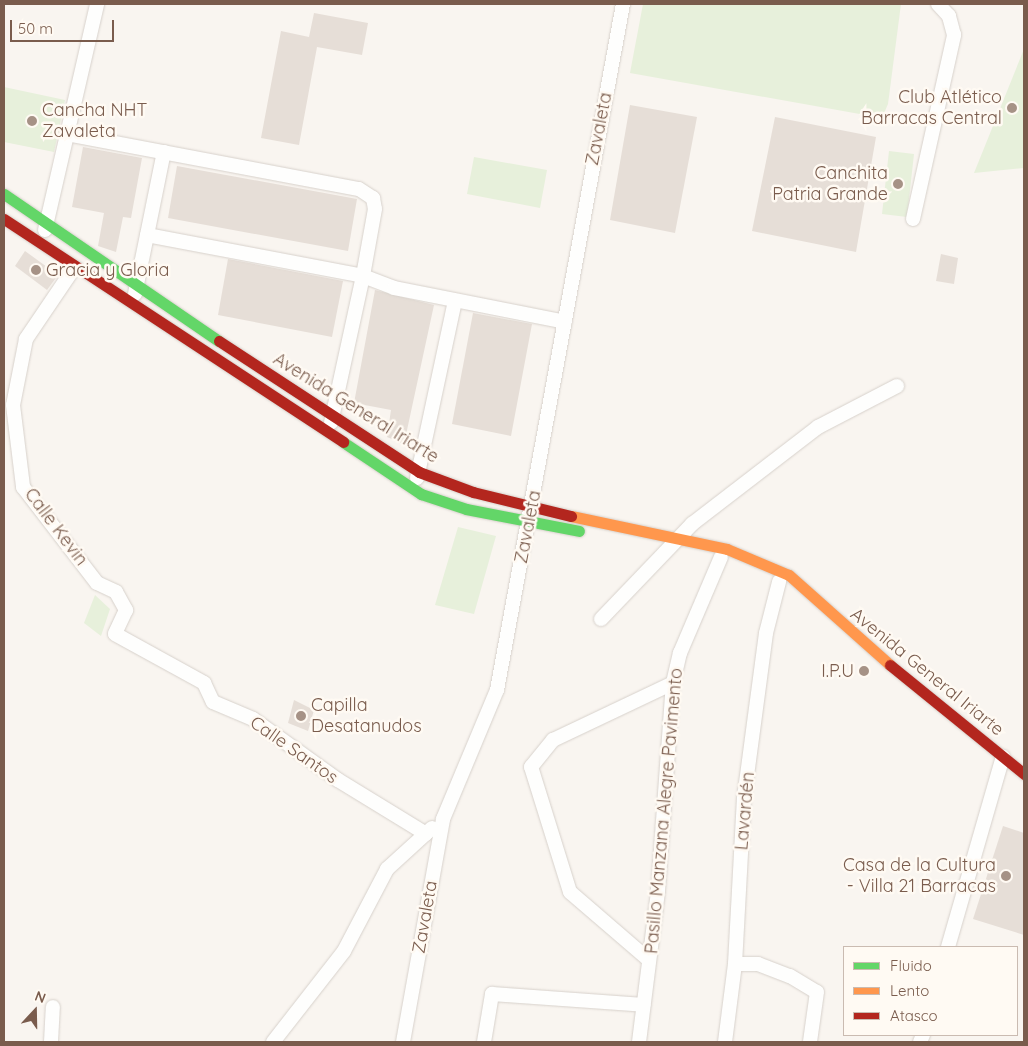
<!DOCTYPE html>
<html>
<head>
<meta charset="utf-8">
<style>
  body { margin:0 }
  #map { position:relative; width:1028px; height:1046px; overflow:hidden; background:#f9f5f0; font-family:Quicksand,sans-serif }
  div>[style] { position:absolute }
  .green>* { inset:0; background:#e7f0db }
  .building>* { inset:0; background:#e6ded7 }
  .roads { filter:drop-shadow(0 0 1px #d7d1cb) drop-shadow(0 0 1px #d7d1cb) }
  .street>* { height:14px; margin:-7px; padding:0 7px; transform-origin:7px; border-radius:7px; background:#fefefd }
  .fast>* { height:11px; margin:-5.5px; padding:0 5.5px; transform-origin:5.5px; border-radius:5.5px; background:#63d668 }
  .slow>* { height:11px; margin:-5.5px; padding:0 5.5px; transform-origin:5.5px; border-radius:5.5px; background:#ff974d }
  .jam>* { height:11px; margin:-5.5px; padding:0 5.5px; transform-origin:5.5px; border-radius:5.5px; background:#b3261e }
  .dots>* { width:14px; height:14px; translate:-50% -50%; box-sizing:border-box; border:2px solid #fffaf3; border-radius:50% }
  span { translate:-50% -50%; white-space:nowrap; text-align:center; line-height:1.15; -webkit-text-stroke:5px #fffaf3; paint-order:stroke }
  .poi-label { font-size:18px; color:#7a5c4d }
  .right { translate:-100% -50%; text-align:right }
  .left { translate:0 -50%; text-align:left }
  .street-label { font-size:18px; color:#7a5c4d }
  .frame { position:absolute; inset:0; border:5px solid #7a5c4d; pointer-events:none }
  .legend { position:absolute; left:843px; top:946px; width:175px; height:90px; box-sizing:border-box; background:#fffaf3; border:1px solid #cabbb1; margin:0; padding:6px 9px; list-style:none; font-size:15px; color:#7a5c4d }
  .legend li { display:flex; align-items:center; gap:10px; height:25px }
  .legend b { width:25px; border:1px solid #cabbb1 }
  .north { position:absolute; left:10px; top:986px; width:50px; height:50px; -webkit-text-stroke:4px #fffaf3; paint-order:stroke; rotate:21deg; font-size:14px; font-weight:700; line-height:20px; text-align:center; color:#7a5c4d }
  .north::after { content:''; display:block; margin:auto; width:18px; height:22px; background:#7a5c4d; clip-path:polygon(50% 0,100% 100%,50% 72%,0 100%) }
  .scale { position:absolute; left:10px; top:20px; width:104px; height:22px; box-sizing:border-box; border:2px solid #7a5c4d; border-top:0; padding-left:6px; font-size:15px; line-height:18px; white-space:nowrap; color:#7a5c4d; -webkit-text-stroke:4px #fffaf3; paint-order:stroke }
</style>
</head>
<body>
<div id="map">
  <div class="green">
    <div style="clip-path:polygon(643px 4px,901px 4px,888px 104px,882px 118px,630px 73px)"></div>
    <div style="clip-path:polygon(1024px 49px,1024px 168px,974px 173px)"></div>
    <div style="clip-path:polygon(4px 87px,65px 100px,54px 152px,4px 142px)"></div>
    <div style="clip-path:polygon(889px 151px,914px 154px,907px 217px,882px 214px)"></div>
    <div style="clip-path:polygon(474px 157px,547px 170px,540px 208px,467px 194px)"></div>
    <div style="clip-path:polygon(458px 527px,496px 536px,474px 614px,435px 605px)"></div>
    <div style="clip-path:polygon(95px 595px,110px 609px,101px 636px,84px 623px)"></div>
  </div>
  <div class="building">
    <div style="clip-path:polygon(314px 13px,368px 23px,362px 55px,317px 47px,299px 145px,261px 138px,281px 31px,309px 37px)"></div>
    <div style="clip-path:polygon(630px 105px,697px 117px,675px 233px,610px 220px)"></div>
    <div style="clip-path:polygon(775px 117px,876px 137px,856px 252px,752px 231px)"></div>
    <div style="clip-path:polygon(83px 147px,142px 158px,131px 218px,123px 217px,116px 252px,98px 246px,104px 213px,72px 207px)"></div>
    <div style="clip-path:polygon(177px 166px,357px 199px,348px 251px,168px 218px)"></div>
    <div style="clip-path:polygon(25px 251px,58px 275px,47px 290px,15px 266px)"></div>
    <div style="clip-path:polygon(941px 254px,958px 258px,954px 284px,936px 281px)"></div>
    <div style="clip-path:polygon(228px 259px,343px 281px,332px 337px,218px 315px)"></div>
    <div style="clip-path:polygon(375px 290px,434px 305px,404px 444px,387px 437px,391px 410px,354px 403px)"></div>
    <div style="clip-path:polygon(473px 313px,532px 324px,511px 436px,452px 424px)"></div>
    <div style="clip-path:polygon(294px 700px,314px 710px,308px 731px,288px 723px)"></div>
    <div style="clip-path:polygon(1003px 826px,1024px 833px,1024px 935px,973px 919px)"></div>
  </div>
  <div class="roads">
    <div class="street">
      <div style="left:67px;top:134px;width:297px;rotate:10.7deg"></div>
      <div style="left:359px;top:189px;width:17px;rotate:33deg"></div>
      <div style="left:373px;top:198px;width:11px;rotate:80deg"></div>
      <div style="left:375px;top:209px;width:68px;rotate:100.2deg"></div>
      <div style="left:363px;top:276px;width:150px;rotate:102.3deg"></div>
      <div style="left:913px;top:219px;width:189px;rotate:-77.4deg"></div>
      <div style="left:954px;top:35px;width:20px;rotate:-105deg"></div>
      <div style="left:949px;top:16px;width:16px;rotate:-133deg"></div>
      <div style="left:45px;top:230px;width:232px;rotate:-77deg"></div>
      <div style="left:147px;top:235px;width:220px;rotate:10.7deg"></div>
      <div style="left:363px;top:276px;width:33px;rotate:21deg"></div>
      <div style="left:394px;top:288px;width:174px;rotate:11.2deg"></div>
      <div style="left:74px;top:268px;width:86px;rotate:124.1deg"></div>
      <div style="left:26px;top:339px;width:67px;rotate:101.1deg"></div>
      <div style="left:13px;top:405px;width:83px;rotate:83deg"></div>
      <div style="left:23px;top:487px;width:121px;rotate:52.4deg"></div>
      <div style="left:97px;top:583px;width:21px;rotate:25deg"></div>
      <div style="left:116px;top:592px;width:21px;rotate:61deg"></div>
      <div style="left:126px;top:610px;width:26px;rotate:115deg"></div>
      <div style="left:115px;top:634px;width:102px;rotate:28.8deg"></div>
      <div style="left:204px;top:683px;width:21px;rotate:65deg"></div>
      <div style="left:213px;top:702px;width:43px;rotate:23deg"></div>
      <div style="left:253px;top:719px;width:105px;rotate:35.7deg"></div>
      <div style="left:338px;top:780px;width:103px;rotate:31.5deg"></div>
      <div style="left:135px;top:294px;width:145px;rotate:-78.5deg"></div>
      <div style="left:417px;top:478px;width:181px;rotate:-77.9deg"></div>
      <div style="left:601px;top:619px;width:132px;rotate:-46.2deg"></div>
      <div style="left:692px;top:524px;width:159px;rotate:-37.6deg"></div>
      <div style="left:818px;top:427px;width:89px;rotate:-27.4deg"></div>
      <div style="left:948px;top:947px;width:198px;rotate:-73.9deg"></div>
      <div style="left:649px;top:960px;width:104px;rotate:-139.3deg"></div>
      <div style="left:570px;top:892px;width:131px;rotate:-107.3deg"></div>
      <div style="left:531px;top:767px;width:35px;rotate:-51deg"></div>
      <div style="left:553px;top:740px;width:133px;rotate:-25.4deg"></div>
      <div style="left:735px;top:964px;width:23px"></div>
      <div style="left:758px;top:964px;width:34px;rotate:21deg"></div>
      <div style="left:790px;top:976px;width:31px;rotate:31deg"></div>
      <div style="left:817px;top:992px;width:50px;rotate:98deg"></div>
      <div style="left:51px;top:1042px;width:35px;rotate:-87deg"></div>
      <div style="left:273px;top:1042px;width:115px;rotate:-52deg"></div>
      <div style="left:344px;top:951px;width:93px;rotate:-62.3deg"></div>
      <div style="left:387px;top:869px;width:61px;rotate:-42.3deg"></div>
      <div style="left:403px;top:1042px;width:227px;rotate:-79.8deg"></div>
      <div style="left:443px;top:819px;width:140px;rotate:-67.3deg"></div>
      <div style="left:497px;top:690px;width:697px;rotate:-79.59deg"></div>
      <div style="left:484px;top:1042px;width:49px;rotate:-80.5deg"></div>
      <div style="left:492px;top:994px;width:152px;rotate:4.1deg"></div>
      <div style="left:639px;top:1042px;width:152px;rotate:-82.8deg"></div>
      <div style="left:658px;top:891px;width:209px;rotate:-85.9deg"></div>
      <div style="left:673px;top:683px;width:31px;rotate:-77deg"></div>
      <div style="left:680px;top:653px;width:104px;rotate:-66.9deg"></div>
      <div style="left:725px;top:1042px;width:79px;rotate:-82.7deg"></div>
      <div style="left:735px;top:964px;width:166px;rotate:-86.9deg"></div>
      <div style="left:744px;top:798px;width:166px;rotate:-82.4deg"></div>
      <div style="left:766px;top:633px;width:53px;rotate:-75.7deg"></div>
      <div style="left:920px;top:1042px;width:8px;rotate:-67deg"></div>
    </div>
    <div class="fast">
      <div style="left:4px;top:194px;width:260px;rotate:34.4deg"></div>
      <div style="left:343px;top:442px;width:94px;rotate:33.7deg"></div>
      <div style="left:421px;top:494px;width:47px;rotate:18.4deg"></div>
      <div style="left:466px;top:509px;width:115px;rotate:11deg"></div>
    </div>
    <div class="slow">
      <div style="left:571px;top:516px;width:159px;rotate:11.9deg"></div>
      <div style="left:727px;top:549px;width:67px;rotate:22.8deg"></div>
      <div style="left:789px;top:575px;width:135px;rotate:41.7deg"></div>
    </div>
    <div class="jam">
      <div style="left:4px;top:219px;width:406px;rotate:33.3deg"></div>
      <div style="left:219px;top:341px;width:239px;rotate:33.2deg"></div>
      <div style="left:419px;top:472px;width:58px;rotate:20.3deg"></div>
      <div style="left:473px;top:492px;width:101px;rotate:13.8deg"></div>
      <div style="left:890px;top:665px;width:173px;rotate:39.1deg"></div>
    </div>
  </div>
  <div class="dots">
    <div style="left:1012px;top:108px;background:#a69286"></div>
    <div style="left:32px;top:121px;background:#a69286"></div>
    <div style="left:898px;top:184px;background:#a69286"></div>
    <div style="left:36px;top:270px;background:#a69286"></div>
    <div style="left:864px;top:671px;background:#a69286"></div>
    <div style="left:301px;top:716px;background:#a69286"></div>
    <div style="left:1006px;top:876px;background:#a69286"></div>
  </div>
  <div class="poi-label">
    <span class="right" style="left:1002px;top:108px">Club Atlético<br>Barracas Central</span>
    <span class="left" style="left:42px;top:121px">Cancha NHT<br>Zavaleta</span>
    <span class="right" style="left:888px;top:184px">Canchita<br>Patria Grande</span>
    <span class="left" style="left:46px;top:270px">Gracia y Gloria</span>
    <span class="right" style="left:854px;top:671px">I.P.U</span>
    <span class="left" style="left:311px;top:716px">Capilla<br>Desatanudos</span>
    <span class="right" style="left:996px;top:876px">Casa de la Cultura<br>- Villa 21 Barracas</span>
  </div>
  <div class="street-label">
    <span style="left:599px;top:129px;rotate:-79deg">Zavaleta</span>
    <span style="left:356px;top:408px;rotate:32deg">Avenida General Iriarte</span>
    <span style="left:56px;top:527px;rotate:53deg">Calle Kevin</span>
    <span style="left:528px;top:527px;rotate:-79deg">Zavaleta</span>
    <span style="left:927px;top:672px;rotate:39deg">Avenida General Iriarte</span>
    <span style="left:294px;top:750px;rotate:35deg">Calle Santos</span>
    <span style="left:664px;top:811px;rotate:-85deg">Pasillo Manzana Alegre Pavimento</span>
    <span style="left:745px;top:811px;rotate:-85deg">Lavardén</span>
    <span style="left:425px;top:917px;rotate:-80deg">Zavaleta</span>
  </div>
  <div class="frame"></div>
  <ul class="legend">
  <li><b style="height:6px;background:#63d668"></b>Fluido</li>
  <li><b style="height:6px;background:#ff974d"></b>Lento</li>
  <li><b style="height:6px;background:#b3261e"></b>Atasco</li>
  </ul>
  <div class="north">N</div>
  <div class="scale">50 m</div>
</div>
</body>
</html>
